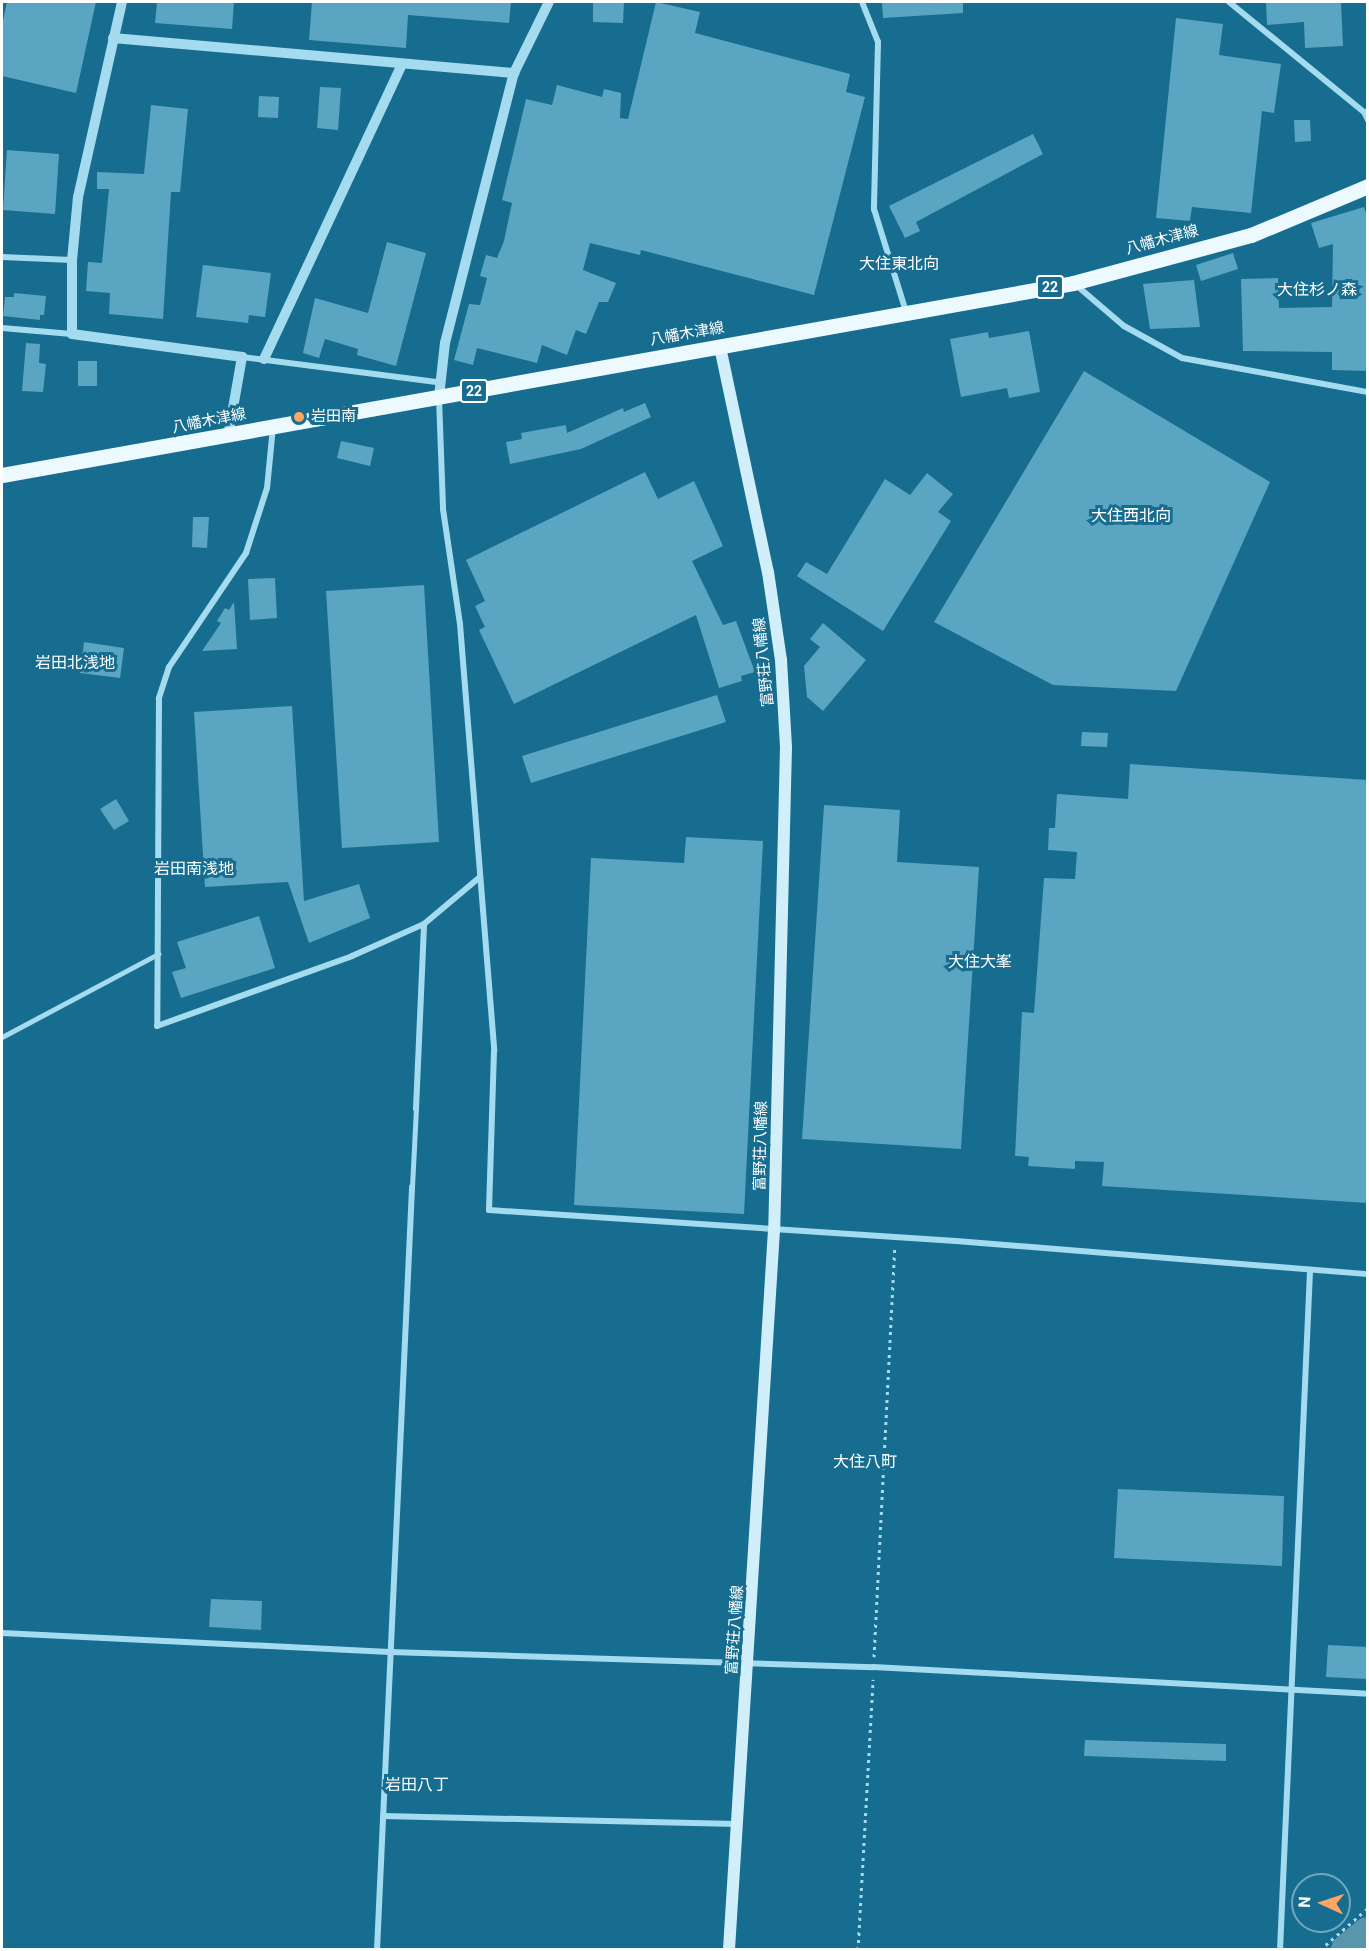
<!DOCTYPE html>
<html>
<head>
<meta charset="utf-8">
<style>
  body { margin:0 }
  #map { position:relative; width:1369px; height:1951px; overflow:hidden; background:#176d8f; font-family:Roboto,"Noto Sans JP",sans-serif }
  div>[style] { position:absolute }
  .river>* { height:32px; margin:-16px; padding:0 16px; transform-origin:16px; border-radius:16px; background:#5995ab }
  .building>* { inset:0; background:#5aa5c1 }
  .path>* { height:3px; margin-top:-1.5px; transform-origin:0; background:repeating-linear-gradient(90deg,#a4dbef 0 3px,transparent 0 7.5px) }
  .service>* { height:4.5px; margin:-2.25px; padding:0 2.25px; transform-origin:2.25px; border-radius:2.25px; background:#a4dbef }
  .minor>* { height:6px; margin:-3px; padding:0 3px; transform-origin:3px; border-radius:3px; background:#a4dbef }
  .tertiary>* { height:10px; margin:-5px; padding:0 5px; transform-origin:5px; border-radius:5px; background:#a4dbef }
  .secondary>* { height:12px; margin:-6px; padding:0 6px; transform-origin:6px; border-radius:6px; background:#d1effb }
  .primary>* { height:15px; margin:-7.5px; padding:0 7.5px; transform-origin:7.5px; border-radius:7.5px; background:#ecf9ff }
  .dots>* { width:16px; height:16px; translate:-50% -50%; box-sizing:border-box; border:3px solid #176d8f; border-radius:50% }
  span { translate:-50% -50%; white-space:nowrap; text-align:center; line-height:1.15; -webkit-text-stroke:6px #176d8f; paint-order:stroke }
  .shield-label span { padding:2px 4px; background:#176d8f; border:2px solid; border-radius:4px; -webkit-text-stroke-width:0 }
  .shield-label { font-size:14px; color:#fff; font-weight:700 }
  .street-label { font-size:15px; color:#fff }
  .poi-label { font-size:15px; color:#fff }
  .left { translate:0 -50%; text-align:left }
  .neighbourhood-label { font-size:16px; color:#fff }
  .frame { position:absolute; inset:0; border:3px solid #fff; pointer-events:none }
  .north { position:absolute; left:1291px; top:1873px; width:60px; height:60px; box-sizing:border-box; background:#176d8f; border:2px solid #74a7bc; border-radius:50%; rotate:273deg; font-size:16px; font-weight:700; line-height:24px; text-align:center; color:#fff }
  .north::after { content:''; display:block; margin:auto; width:21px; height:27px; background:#ffa662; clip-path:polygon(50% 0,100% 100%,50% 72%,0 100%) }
</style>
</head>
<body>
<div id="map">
  <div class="river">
    <div style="left:1347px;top:1950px;width:27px;rotate:-39deg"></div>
  </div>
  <div class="building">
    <div style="clip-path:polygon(7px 2px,96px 2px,76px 93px,2px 76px,2px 25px)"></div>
    <div style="clip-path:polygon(157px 2px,234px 2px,232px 29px,155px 23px)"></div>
    <div style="clip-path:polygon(312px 2px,511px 2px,509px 23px,408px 15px,406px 48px,309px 40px)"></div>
    <div style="clip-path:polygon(593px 2px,624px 2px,623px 23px,593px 22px)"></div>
    <div style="clip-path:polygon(656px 2px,700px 12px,695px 33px,850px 74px,846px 92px,865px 97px,814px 295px,641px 250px,640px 255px,590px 243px,583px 270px,616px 283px,608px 302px,599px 302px,586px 334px,576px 330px,567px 355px,542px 345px,537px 363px,477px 348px,473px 365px,454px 360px,469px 304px,480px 305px,487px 278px,480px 276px,486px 255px,497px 258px,504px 241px,512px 203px,502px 200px,526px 99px,552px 105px,557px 85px,602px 97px,604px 89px,621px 93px,620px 118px,628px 119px)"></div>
    <div style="clip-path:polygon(882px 2px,963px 2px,963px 13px,883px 18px)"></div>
    <div style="clip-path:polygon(1266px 2px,1341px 2px,1343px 46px,1305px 48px,1304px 22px,1267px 25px)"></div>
    <div style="clip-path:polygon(1176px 18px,1223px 24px,1219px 55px,1281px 64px,1274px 113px,1262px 111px,1251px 213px,1192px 207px,1190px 221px,1156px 218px)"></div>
    <div style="clip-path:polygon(320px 87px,341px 88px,338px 130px,317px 128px)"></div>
    <div style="clip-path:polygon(259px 96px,279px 97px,278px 118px,258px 117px)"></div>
    <div style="clip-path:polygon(151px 105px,188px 109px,180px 192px,171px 192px,163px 319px,109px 314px,110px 293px,86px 291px,88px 262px,102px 263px,109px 189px,97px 189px,97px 172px,144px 174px)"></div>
    <div style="clip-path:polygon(1294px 120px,1310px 120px,1311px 141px,1295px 142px)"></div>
    <div style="clip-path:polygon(1033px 134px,1043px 154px,916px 222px,920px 231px,905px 238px,889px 206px)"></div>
    <div style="clip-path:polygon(7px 150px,59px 154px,55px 214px,3px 210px)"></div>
    <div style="clip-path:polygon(1364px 207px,1368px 219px,1368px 371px,1332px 370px,1332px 352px,1243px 351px,1241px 279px,1278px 278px,1279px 308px,1332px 307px,1333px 244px,1319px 248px,1311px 223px)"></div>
    <div style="clip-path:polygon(387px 242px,426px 253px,396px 366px,357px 355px,358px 349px,325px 339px,319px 358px,303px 353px,315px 298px,368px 313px)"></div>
    <div style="clip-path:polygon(1233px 253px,1238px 269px,1201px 281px,1196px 265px)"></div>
    <div style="clip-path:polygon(203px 265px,271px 273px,265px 317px,249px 315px,248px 323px,196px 317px)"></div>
    <div style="clip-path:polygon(1194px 280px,1200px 327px,1150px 329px,1143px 284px)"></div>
    <div style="clip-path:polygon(14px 293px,46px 296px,44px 315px,40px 315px,40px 320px,3px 316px,5px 297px,14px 297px)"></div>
    <div style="clip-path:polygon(1029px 331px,1040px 392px,1009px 398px,1007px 388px,961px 397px,950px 339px,988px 332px,989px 338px)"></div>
    <div style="clip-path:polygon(26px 343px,40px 344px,39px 363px,46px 364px,43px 392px,22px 391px)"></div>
    <div style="clip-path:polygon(78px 361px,97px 361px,97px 386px,78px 386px)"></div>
    <div style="clip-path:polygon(1084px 371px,1270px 482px,1176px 691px,1053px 685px,934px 622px)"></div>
    <div style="clip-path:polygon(645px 403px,651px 417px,581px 449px,510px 464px,506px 442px,522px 439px,521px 433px,566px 425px,567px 433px,623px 408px,624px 412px)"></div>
    <div style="clip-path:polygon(341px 441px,374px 448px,370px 466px,337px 458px)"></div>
    <div style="clip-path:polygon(645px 472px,658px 499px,694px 481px,723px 546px,692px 561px,723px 625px,736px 621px,755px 672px,741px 676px,742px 681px,719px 688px,696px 615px,514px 704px,479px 630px,485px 627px,475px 606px,485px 601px,466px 560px)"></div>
    <div style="clip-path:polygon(927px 473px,953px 494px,938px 512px,951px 521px,883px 631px,797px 576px,806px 562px,827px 574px,885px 479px,910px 495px)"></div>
    <div style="clip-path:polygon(193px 517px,209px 517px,207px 548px,192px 547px)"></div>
    <div style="clip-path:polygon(275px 578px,277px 618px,250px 620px,248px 579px)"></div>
    <div style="clip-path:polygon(424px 585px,439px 842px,342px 848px,326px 591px)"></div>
    <div style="clip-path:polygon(234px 602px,237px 649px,202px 651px,221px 623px,217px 621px,225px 608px,229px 610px)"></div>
    <div style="clip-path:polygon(823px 623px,866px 660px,823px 711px,807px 697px,804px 666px,820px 647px,810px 639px)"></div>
    <div style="clip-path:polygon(84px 642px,124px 648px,120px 678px,80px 673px)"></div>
    <div style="clip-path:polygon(717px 695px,726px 722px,531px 783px,522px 756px)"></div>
    <div style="clip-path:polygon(292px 706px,304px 901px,359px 884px,370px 918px,309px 943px,288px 882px,205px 887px,194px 712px)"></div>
    <div style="clip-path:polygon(1082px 732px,1108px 733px,1107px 747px,1081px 746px)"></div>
    <div style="clip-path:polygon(1130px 764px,1368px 780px,1368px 1203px,1102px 1186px,1104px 1162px,1075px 1161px,1075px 1169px,1028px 1166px,1029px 1157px,1015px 1156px,1022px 1012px,1034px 1013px,1044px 878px,1075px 879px,1077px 852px,1048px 850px,1049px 828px,1055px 828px,1057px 794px,1128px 799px)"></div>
    <div style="clip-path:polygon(116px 799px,129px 821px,114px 830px,100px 809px)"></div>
    <div style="clip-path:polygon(824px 805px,900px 810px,897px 862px,979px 867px,961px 1149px,802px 1139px)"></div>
    <div style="clip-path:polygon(686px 837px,763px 841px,744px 1214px,574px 1205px,591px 858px,684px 863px)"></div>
    <div style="clip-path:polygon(259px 916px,275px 968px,181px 998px,172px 972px,186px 968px,177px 942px)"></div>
    <div style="clip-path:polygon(1118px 1489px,1284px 1496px,1282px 1566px,1114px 1558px)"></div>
    <div style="clip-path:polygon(211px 1599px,262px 1601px,261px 1630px,209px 1627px)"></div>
    <div style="clip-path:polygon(1328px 1645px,1368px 1647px,1368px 1679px,1326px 1677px)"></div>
    <div style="clip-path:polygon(1085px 1740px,1226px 1744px,1226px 1761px,1084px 1756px)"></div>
  </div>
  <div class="path">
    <div style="left:874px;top:1657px;width:411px;rotate:-87.1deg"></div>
    <div style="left:858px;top:1950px;width:271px;rotate:-86.8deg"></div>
    <div style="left:1320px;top:1950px;width:64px;rotate:-41.2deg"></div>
  </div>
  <div class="service">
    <div style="left:2px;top:1037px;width:177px;rotate:-28deg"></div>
    <div style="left:412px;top:1187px;width:78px;rotate:-87.1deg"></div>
  </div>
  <div class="minor">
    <div style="left:862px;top:2px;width:43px;rotate:68.2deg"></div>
    <div style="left:878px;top:42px;width:167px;rotate:91.4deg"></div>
    <div style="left:874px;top:209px;width:108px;rotate:72.7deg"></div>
    <div style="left:1229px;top:2px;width:174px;rotate:39.2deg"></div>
    <div style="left:1364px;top:112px;width:9px;rotate:63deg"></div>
    <div style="left:2px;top:257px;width:70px;rotate:2.5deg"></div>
    <div style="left:1076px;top:285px;width:63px;rotate:40.5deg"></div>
    <div style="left:1124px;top:326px;width:66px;rotate:28.9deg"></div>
    <div style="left:1182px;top:358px;width:189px;rotate:10.4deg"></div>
    <div style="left:2px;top:328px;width:70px;rotate:4.9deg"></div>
    <div style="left:242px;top:357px;width:198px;rotate:7.3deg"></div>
    <div style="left:439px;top:398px;width:111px;rotate:87.9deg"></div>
    <div style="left:443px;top:509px;width:116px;rotate:81.6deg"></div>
    <div style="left:460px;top:624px;width:428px;rotate:85.4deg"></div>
    <div style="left:494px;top:1051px;width:159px;rotate:91.8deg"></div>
    <div style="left:489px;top:1210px;width:468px;rotate:3.8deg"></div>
    <div style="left:956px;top:1241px;width:413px;rotate:4.6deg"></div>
    <div style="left:273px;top:427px;width:61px;rotate:95.6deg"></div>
    <div style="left:267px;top:488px;width:68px;rotate:107.9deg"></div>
    <div style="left:246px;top:553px;width:138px;rotate:124deg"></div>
    <div style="left:169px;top:667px;width:33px;rotate:108deg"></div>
    <div style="left:159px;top:698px;width:328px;rotate:90.3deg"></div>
    <div style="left:157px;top:1026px;width:207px;rotate:-19.7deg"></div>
    <div style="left:352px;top:956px;width:79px;rotate:-24deg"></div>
    <div style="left:424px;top:924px;width:73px;rotate:-40deg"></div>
    <div style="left:416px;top:1109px;width:185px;rotate:-87.5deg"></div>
    <div style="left:2px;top:1633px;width:388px;rotate:2.8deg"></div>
    <div style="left:390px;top:1652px;width:483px;rotate:1.8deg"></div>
    <div style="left:873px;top:1667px;width:496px;rotate:3.1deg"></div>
    <div style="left:383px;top:1816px;width:354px;rotate:1.3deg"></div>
    <div style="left:377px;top:1950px;width:764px;rotate:-87.37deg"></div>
    <div style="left:1280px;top:1950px;width:681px;rotate:-87.47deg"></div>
  </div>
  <div class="tertiary">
    <div style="left:122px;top:2px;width:200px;rotate:102.7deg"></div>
    <div style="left:78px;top:197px;width:63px;rotate:95.4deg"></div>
    <div style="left:72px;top:260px;width:74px;rotate:90deg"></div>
    <div style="left:72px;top:334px;width:172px;rotate:7.7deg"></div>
    <div style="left:242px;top:357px;width:80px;rotate:100deg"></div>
    <div style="left:113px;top:38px;width:403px;rotate:5deg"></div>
    <div style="left:264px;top:359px;width:325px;rotate:-64.9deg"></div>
    <div style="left:439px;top:397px;width:54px;rotate:-83.7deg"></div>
    <div style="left:445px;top:343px;width:279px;rotate:-75.7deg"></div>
    <div style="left:514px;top:73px;width:79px;rotate:-63.8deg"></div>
  </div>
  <div class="secondary">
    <div style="left:720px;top:347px;width:230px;rotate:78deg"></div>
    <div style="left:768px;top:572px;width:89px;rotate:81.6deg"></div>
    <div style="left:781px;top:660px;width:87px;rotate:86.7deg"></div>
    <div style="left:786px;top:747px;width:483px;rotate:91.4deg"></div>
    <div style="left:774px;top:1230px;width:721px;rotate:93.58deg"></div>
  </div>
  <div class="primary">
    <div style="left:2px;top:475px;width:1088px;rotate:-10.16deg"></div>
    <div style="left:1073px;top:283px;width:184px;rotate:-15.1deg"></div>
    <div style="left:1251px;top:235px;width:127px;rotate:-22.7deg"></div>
  </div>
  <div class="dots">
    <div style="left:299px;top:417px;background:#ffa662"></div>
  </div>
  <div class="shield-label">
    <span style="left:1050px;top:287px">22</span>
    <span style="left:474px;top:391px">22</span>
  </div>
  <div class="street-label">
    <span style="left:1162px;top:240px;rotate:-15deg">八幡木津線</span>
    <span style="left:687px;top:334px;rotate:-10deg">八幡木津線</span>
    <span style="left:209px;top:421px;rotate:-11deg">八幡木津線</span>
    <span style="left:764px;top:662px;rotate:-96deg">富野荘八幡線</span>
    <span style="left:761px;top:1146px;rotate:-89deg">富野荘八幡線</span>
    <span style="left:735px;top:1630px;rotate:-86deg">富野荘八幡線</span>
  </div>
  <div class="poi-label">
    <span class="left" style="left:311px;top:417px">岩田南</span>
  </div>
  <div class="neighbourhood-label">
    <span style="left:899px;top:264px">大住東北向</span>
    <span style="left:1317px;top:290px">大住杉ノ森</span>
    <span style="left:1131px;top:516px">大住西北向</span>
    <span style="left:75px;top:663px">岩田北浅地</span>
    <span style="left:194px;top:869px">岩田南浅地</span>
    <span style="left:980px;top:962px">大住大峯</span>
    <span style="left:865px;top:1462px">大住八町</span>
    <span style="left:417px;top:1785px">岩田八丁</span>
  </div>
  <div class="frame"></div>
  <div class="north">N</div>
</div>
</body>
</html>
